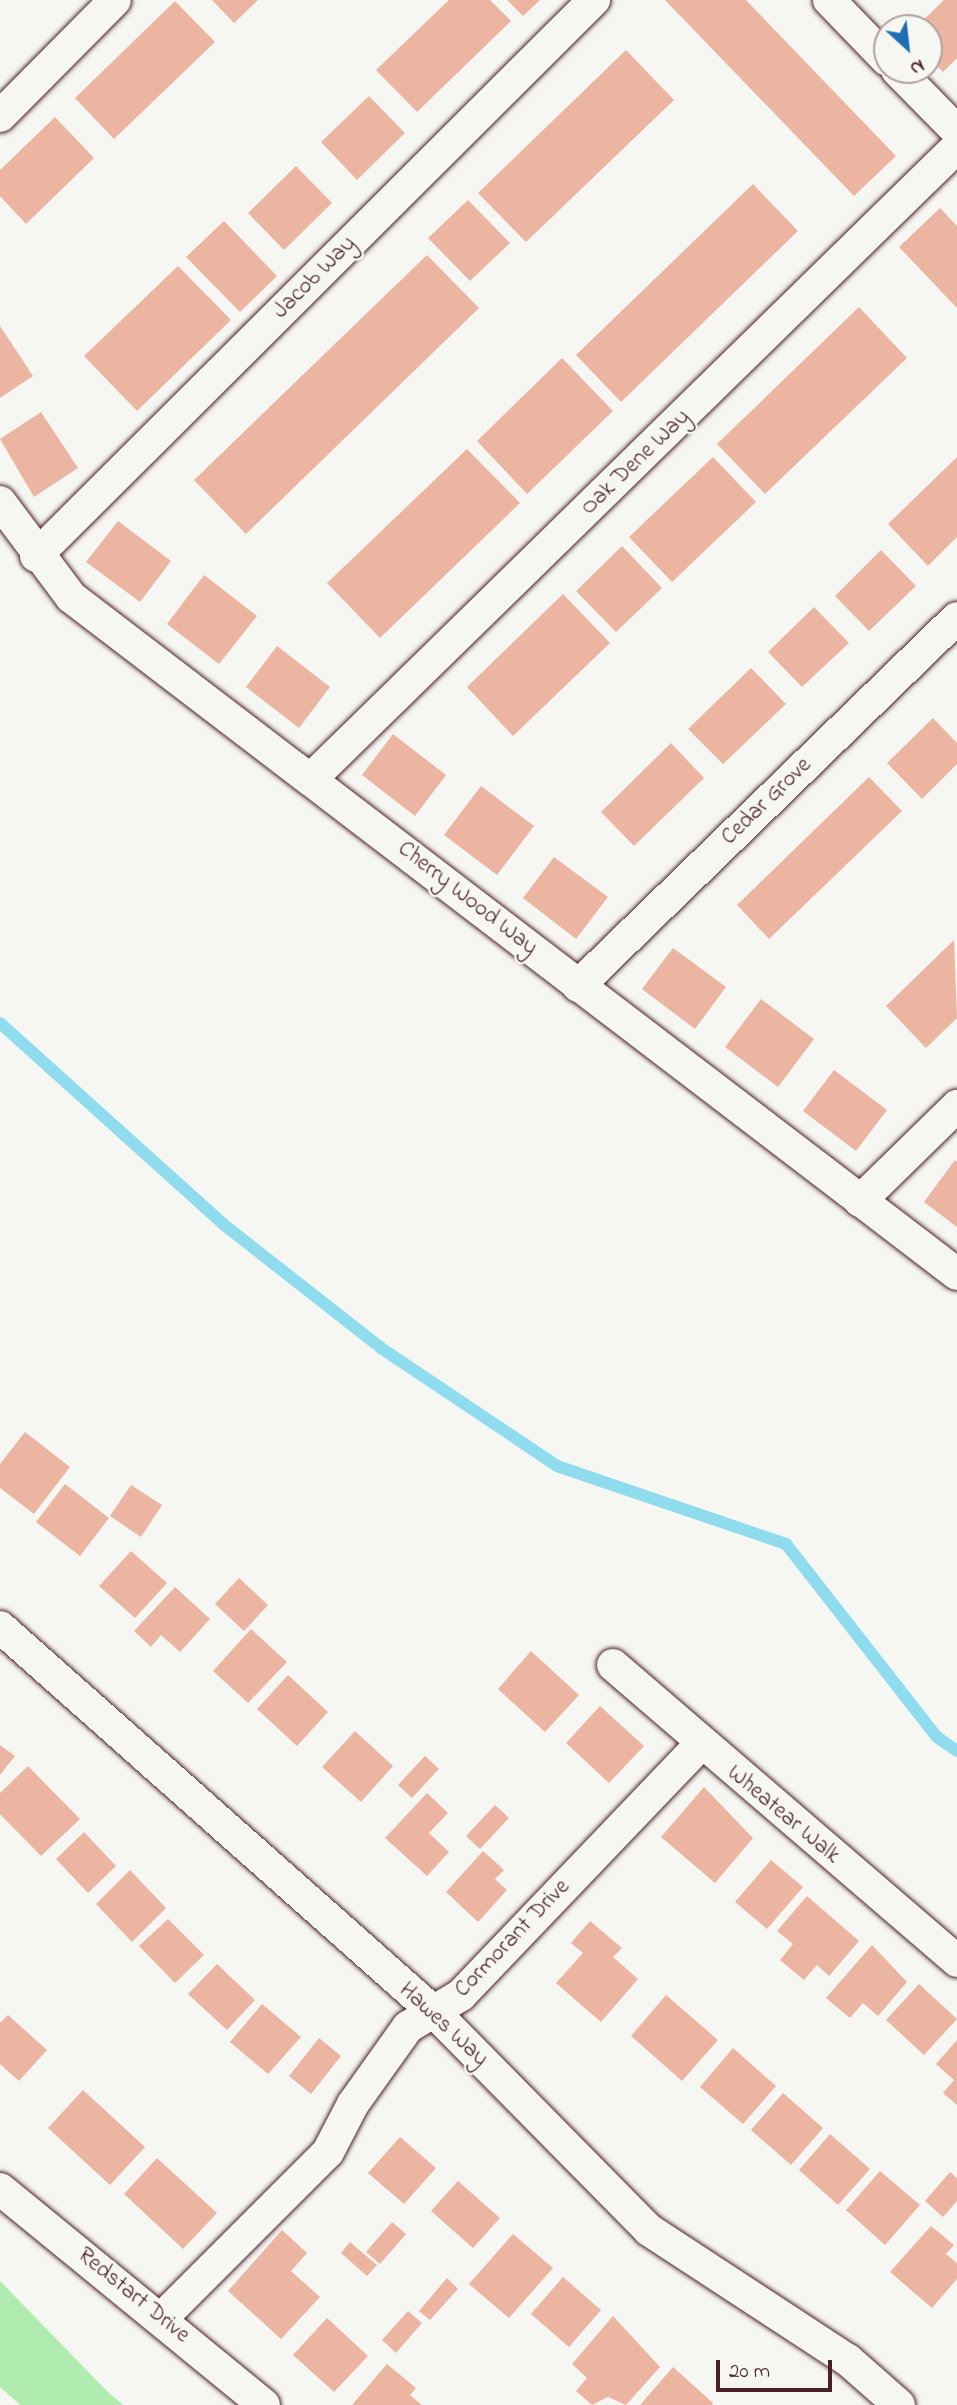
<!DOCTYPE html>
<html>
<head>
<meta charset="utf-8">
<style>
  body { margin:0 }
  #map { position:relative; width:957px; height:2405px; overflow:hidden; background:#f6f6f2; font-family:"Indie Flower",sans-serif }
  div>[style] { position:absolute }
  .green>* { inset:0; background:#b0ebb0 }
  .stream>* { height:12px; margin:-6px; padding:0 6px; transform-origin:6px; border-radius:6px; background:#8edced }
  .building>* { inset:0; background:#ecb5a1 }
  .roads { filter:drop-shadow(0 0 2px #4a1f2b) drop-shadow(0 0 2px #4a1f2b) }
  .street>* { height:32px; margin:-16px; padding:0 16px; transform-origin:16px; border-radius:16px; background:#f6f6f2 }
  span { translate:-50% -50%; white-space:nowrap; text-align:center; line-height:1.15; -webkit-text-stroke:5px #f6f6f2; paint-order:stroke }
  .street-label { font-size:23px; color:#4a1f2b }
  .north { position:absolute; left:873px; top:14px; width:70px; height:70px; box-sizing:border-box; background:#f6f6f2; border:2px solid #b1a0a2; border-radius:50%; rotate:153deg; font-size:19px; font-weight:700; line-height:28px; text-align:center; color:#4a1f2b }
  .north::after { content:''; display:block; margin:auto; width:24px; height:32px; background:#1f6fb2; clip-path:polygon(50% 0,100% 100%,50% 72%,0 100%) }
  .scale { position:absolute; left:716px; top:2360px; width:116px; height:32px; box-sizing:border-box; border:4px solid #4a1f2b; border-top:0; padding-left:9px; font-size:21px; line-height:24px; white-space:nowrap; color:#4a1f2b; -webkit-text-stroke:5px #f6f6f2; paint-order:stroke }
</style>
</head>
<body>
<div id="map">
  <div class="green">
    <div style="clip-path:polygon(0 2281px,108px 2392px,123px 2405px,20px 2405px,0 2387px)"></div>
  </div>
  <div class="stream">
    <div style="left:0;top:1023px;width:300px;rotate:42deg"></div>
    <div style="left:223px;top:1224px;width:201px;rotate:38.1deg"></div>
    <div style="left:381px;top:1348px;width:212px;rotate:33.8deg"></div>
    <div style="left:557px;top:1466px;width:242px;rotate:18.8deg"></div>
    <div style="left:786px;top:1544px;width:245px;rotate:52deg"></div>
    <div style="left:937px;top:1737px;width:24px;rotate:35deg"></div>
  </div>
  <div class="building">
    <div style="clip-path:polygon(212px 0,258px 0,234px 23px)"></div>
    <div style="clip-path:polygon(449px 0,490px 0,511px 21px,417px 112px,376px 70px)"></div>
    <div style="clip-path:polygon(507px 0,540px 0,523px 16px)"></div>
    <div style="clip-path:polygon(665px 0,746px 0,896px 156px,854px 196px)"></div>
    <div style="clip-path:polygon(944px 0,957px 0,957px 58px,943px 72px,929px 58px,929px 28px,915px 28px)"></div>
    <div style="clip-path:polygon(175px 1px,215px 42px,114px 139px,75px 98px)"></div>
    <div style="clip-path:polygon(626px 50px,674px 100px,526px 242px,478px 193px)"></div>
    <div style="clip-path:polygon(369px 96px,405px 133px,357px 180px,321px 142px)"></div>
    <div style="clip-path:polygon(55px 117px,94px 158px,26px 224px,0 196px,0 170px)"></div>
    <div style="clip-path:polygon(296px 166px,332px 203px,284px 250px,248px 213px)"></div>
    <div style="clip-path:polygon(753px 184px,798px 231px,621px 402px,576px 355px)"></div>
    <div style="clip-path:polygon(468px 200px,510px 243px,470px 281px,428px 238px)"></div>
    <div style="clip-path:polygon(940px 208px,957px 226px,957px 308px,899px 247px)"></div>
    <div style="clip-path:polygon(224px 221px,277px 276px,240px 312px,186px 257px)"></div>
    <div style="clip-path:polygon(427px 255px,479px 308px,246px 534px,194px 480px)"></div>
    <div style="clip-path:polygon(178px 266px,231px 320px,137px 411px,84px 356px)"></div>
    <div style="clip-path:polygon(859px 307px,907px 358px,765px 494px,717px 444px)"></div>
    <div style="clip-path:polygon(0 326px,33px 376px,0 398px)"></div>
    <div style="clip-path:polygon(562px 358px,613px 411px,527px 494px,477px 441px)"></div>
    <div style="clip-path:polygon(41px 412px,78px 468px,34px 497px,0 439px)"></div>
    <div style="clip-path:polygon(467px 449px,520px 503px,380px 638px,327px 583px)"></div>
    <div style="clip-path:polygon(713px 457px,756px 502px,672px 582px,629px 537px)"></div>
    <div style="clip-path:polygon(957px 457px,957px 537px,928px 566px,888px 524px)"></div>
    <div style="clip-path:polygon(118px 521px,171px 561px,140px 602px,86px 562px)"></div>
    <div style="clip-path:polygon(622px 546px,662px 588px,616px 632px,576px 591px)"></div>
    <div style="clip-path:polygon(881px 550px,916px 586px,869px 631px,835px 596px)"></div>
    <div style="clip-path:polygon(204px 575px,257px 616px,219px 664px,167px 624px)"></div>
    <div style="clip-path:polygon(563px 594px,610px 643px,513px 736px,467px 687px)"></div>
    <div style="clip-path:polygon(814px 607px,849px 643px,802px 687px,768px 652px)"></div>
    <div style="clip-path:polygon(277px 646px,330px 687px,299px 728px,246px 687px)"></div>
    <div style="clip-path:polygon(751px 668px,786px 704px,723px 764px,688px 729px)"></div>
    <div style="clip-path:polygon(933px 718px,957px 743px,957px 764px,922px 799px,887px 763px)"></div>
    <div style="clip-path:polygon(393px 734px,446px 775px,415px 816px,362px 775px)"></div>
    <div style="clip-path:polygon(671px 743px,704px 778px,634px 846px,601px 812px)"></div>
    <div style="clip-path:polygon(869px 777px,902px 811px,769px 939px,737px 905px)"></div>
    <div style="clip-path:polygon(481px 786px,534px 826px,497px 875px,444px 835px)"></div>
    <div style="clip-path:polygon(554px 857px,608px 897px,576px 939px,523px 898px)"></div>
    <div style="clip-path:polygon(954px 940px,957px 1018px,926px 1048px,886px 1006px)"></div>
    <div style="clip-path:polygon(673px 948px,726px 987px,695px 1029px,642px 989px)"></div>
    <div style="clip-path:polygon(761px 999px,814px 1039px,778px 1087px,725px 1047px)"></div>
    <div style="clip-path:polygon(834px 1070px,887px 1110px,856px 1151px,803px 1111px)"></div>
    <div style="clip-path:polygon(955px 1160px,957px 1162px,957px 1227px,924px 1202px)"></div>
    <div style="clip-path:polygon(25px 1432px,70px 1467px,34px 1514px,0 1488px,0 1464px)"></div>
    <div style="clip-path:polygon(65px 1484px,109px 1518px,80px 1556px,36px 1522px)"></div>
    <div style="clip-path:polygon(131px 1485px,162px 1505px,141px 1537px,110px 1516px)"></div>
    <div style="clip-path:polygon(131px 1551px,167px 1583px,135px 1618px,99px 1586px)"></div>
    <div style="clip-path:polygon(239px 1578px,268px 1605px,244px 1631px,215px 1604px)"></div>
    <div style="clip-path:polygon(175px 1587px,210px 1619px,180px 1652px,161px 1635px,151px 1647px,134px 1631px)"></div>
    <div style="clip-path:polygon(251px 1629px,287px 1662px,248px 1703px,213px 1671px)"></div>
    <div style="clip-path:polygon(531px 1651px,579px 1695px,545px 1732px,498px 1689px)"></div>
    <div style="clip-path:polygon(288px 1675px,328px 1712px,297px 1746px,257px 1709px)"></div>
    <div style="clip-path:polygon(600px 1706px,644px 1746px,609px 1783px,566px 1743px)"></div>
    <div style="clip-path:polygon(355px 1731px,393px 1766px,361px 1802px,322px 1767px)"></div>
    <div style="clip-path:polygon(0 1745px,15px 1756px,0 1775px)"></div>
    <div style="clip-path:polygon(425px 1756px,439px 1769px,412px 1798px,398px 1785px)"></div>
    <div style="clip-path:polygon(28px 1766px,80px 1819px,41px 1856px,0 1814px,0 1793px)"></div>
    <div style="clip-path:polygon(704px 1787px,753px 1838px,715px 1883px,661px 1837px)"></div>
    <div style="clip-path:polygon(427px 1793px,448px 1813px,429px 1833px,449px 1852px,427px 1876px,385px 1838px)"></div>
    <div style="clip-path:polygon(495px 1805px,509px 1818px,480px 1849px,466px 1836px)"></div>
    <div style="clip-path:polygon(84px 1832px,116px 1866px,88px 1893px,56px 1859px)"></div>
    <div style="clip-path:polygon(483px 1851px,504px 1870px,495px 1879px,507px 1890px,478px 1922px,446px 1892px)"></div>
    <div style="clip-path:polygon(771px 1860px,803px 1887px,767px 1929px,735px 1902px)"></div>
    <div style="clip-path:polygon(130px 1870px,166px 1908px,132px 1942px,96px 1904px)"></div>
    <div style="clip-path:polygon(807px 1896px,859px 1941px,829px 1976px,817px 1965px,804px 1980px,780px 1960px,793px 1944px,777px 1931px)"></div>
    <div style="clip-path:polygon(168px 1919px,204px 1955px,175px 1983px,139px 1946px)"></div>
    <div style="clip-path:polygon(590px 1921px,622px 1948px,613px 1957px,638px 1979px,601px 2022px,556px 1983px,583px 1953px,571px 1943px)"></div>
    <div style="clip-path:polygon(872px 1945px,907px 1982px,878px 2016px,863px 2003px,850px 2018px,826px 1998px)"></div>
    <div style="clip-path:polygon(217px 1964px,255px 2000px,227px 2030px,188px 1994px)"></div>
    <div style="clip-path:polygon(919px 1984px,957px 2019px,924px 2055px,886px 2020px)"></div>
    <div style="clip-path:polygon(666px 1995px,718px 2040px,682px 2081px,631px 2036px)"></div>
    <div style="clip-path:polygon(262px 2004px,301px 2037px,268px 2074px,230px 2042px)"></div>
    <div style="clip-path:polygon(8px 2015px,47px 2050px,19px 2081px,0 2064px,0 2023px)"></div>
    <div style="clip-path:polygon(319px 2038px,341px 2056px,311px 2094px,289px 2076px)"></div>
    <div style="clip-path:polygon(957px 2040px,957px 2105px,943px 2093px,954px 2080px,936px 2064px)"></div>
    <div style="clip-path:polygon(733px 2048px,776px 2086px,743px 2124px,700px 2087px)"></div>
    <div style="clip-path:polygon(83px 2090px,145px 2147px,110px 2185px,48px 2128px)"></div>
    <div style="clip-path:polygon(783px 2093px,823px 2128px,791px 2165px,751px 2130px)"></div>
    <div style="clip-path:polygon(830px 2134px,870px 2169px,838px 2205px,799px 2170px)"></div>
    <div style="clip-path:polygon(400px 2137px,436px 2168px,404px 2204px,368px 2173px)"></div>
    <div style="clip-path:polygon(157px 2158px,217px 2213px,183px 2249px,124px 2194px)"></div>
    <div style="clip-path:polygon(880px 2171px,920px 2205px,885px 2245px,846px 2210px)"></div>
    <div style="clip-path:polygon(950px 2172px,957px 2178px,957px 2201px,943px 2217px,925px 2201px)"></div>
    <div style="clip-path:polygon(458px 2181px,500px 2218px,473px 2248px,431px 2211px)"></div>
    <div style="clip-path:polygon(392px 2222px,406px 2234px,380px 2264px,366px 2252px)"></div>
    <div style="clip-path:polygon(931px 2226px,954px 2245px,946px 2254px,957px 2263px,957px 2279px,932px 2308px,890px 2272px)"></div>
    <div style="clip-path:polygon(282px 2230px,307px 2253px,291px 2271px,320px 2297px,281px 2339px,228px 2291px)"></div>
    <div style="clip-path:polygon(513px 2234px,553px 2268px,509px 2318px,469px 2284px)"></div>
    <div style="clip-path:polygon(350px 2242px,377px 2265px,367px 2276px,341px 2253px)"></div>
    <div style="clip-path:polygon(563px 2277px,601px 2310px,569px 2347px,531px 2314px)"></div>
    <div style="clip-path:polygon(447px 2278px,458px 2289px,430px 2320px,419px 2311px)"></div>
    <div style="clip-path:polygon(408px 2311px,422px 2323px,396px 2353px,382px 2340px)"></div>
    <div style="clip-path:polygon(613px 2316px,660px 2367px,626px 2405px,608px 2397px,592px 2405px,576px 2391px,587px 2378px,572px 2364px)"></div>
    <div style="clip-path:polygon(327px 2318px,368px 2356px,334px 2392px,293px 2355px)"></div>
    <div style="clip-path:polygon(387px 2364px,416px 2388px,410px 2395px,422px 2405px,352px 2405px)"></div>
    <div style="clip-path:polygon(673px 2367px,713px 2403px,712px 2405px,640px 2405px)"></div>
  </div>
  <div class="roads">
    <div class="street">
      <div style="left:829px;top:0;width:83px;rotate:46deg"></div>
      <div style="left:897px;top:70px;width:86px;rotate:45.5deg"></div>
      <div style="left:0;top:116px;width:163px;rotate:-45.2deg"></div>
      <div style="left:0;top:502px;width:119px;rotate:53.2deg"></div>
      <div style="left:71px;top:597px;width:1115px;rotate:37.38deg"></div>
      <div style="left:36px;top:556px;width:788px;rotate:-44.9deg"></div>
      <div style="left:313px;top:777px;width:901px;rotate:-44.37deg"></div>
      <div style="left:578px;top:986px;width:528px;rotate:-44.16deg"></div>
      <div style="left:860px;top:1201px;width:136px;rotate:-44.4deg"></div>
      <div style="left:0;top:1627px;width:583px;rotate:41.59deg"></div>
      <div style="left:436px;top:2014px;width:303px;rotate:45.4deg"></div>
      <div style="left:649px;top:2230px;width:238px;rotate:33.2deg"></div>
      <div style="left:848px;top:2360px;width:68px;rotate:41.4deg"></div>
      <div style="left:613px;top:1665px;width:454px;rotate:40.7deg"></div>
      <div style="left:0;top:2189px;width:341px;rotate:39.3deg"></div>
      <div style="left:163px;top:2317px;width:233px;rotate:-45deg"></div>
      <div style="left:328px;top:2152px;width:54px;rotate:-62.5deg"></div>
      <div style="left:353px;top:2104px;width:95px;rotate:-54.5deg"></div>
      <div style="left:408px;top:2027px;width:62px;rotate:-31.1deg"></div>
      <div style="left:461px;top:1995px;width:346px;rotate:-46.3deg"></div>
    </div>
  </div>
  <div class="street-label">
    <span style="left:315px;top:278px;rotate:-45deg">Jacob Way</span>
    <span style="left:636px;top:463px;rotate:-44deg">Oak Dene Way</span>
    <span style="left:767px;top:802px;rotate:-44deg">Cedar Grove</span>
    <span style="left:467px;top:899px;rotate:38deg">Cherry Wood Way</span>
    <span style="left:783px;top:1815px;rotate:40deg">Wheatear Walk</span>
    <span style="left:513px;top:1939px;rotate:-46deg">Cormorant Drive</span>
    <span style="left:443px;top:2025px;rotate:43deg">Hawes Way</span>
    <span style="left:133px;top:2296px;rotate:39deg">Redstart Drive</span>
  </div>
  <div class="north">N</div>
  <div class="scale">20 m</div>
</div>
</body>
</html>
